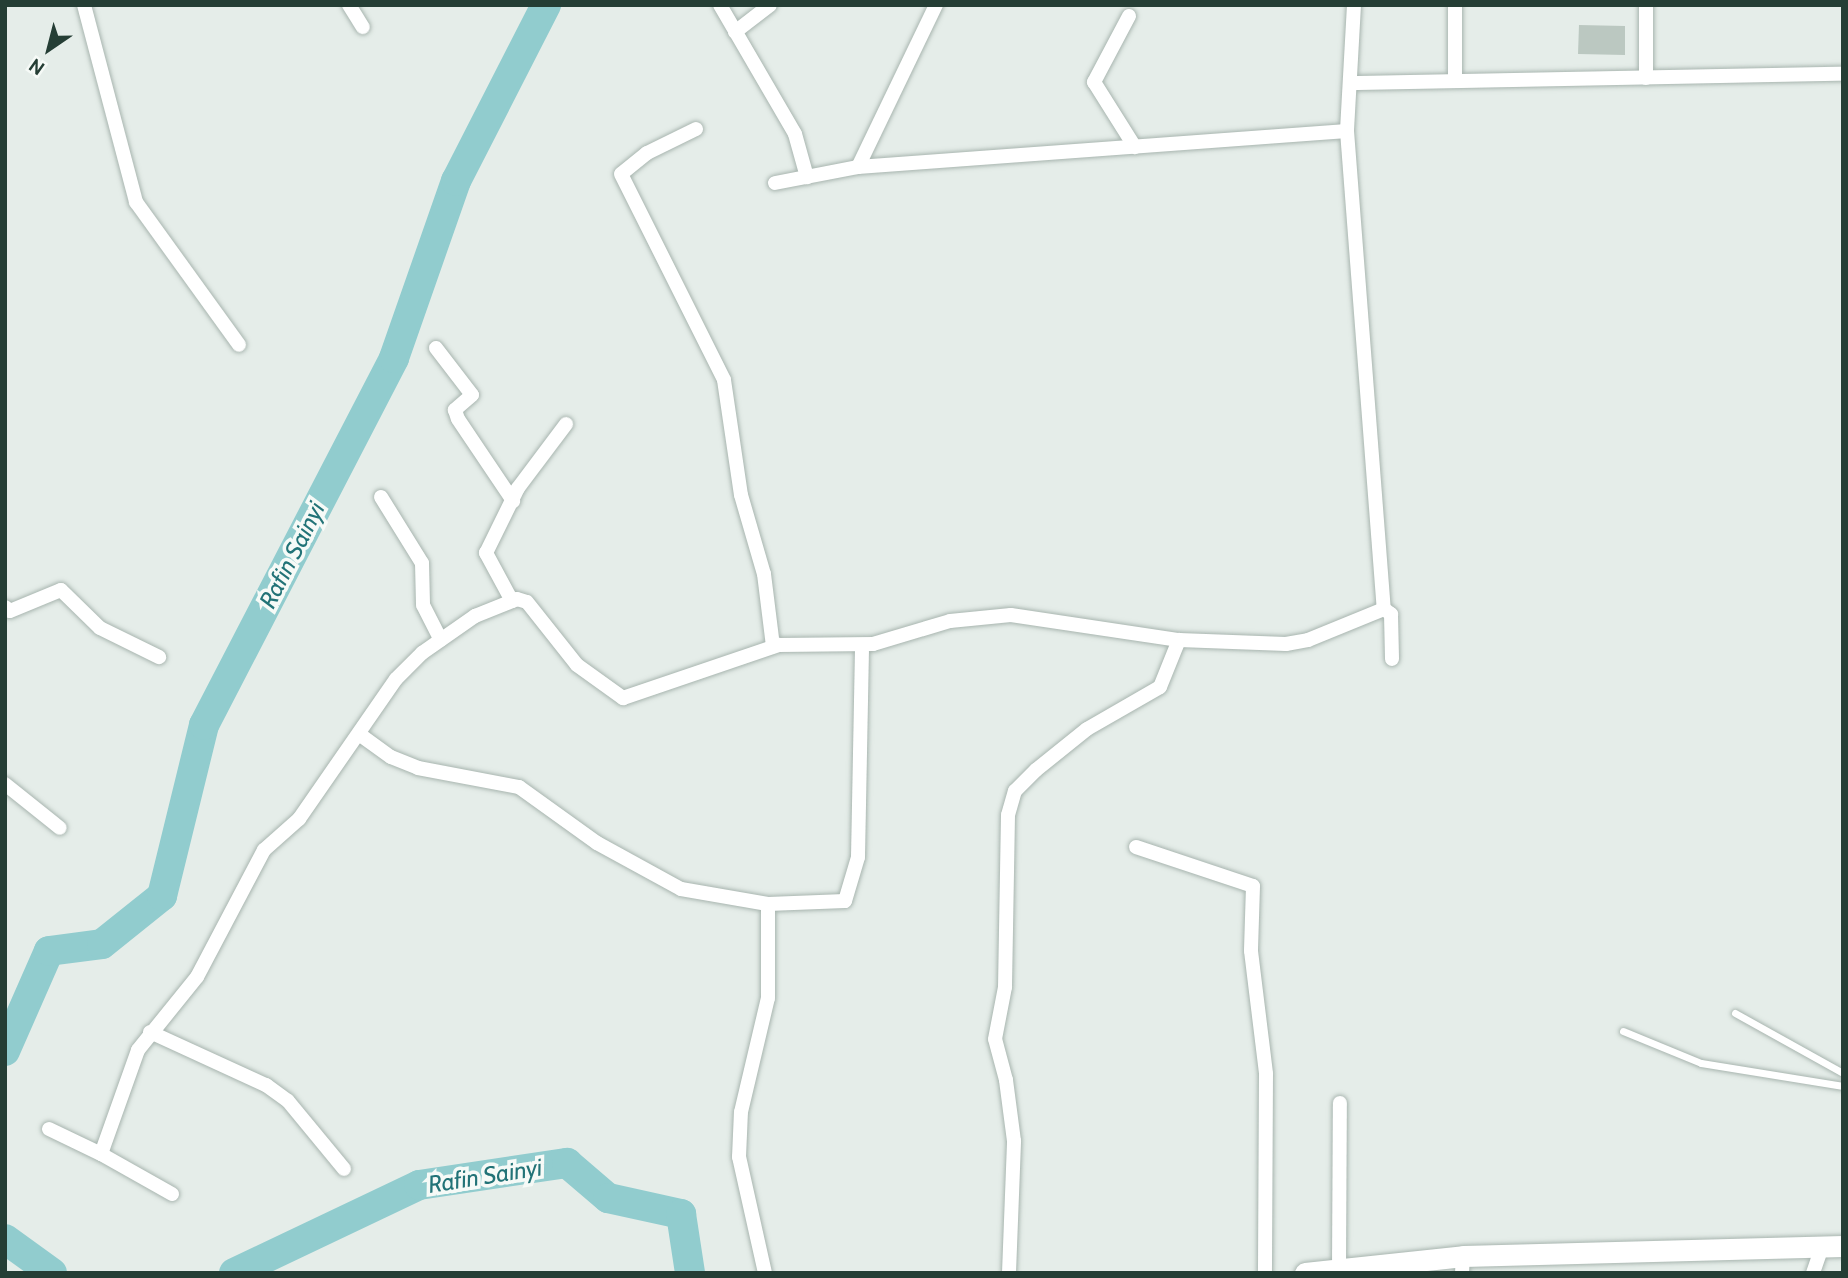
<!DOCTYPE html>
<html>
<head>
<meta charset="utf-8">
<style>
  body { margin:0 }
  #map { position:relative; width:1848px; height:1278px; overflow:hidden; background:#e5ede9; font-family:Cabin,sans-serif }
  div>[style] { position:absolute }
  .river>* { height:30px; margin:-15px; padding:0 15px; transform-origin:15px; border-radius:15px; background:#91ccce }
  .building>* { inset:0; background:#bbc8c1 }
  .roads { filter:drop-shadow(0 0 2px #a8b5af) drop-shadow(0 0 2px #a8b5af) }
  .lane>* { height:7px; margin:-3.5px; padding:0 3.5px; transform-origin:3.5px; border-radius:3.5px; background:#fff }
  .street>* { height:14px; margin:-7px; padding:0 7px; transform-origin:7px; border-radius:7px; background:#fff }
  .secondary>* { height:21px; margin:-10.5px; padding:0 10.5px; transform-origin:10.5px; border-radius:10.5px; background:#fff }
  span { translate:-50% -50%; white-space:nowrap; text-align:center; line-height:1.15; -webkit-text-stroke:7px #f6faf7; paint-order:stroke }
  .water-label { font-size:24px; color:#227377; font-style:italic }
  .frame { position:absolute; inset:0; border:7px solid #253e35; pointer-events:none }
  .north { position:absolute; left:14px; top:14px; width:70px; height:70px; -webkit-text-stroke:5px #f6faf7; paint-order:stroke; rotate:215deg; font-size:19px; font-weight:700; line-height:28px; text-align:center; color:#253e35 }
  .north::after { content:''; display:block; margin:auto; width:24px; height:32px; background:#253e35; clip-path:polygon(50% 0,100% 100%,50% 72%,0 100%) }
</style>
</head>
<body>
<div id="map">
  <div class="river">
    <div style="left:5px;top:1051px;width:109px;rotate:-66.3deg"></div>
    <div style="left:49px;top:951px;width:53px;rotate:-7.5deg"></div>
    <div style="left:102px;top:944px;width:77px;rotate:-38.7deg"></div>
    <div style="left:162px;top:896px;width:176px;rotate:-76.2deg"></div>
    <div style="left:204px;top:725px;width:413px;rotate:-62.6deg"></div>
    <div style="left:394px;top:358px;width:188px;rotate:-70.7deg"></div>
    <div style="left:456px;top:181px;width:198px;rotate:-62.9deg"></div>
    <div style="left:5px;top:1239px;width:58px;rotate:35.9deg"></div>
    <div style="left:234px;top:1273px;width:205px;rotate:-25.4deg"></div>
    <div style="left:419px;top:1185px;width:150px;rotate:-8.5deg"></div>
    <div style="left:567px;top:1163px;width:54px;rotate:40.5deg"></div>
    <div style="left:608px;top:1198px;width:75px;rotate:12.4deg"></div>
    <div style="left:681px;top:1214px;width:60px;rotate:81.3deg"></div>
  </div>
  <div class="building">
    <div style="clip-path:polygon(1579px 25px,1625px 26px,1625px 55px,1578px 54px)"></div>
  </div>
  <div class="roads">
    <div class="lane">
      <div style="left:1735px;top:1013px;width:124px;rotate:29.1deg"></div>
      <div style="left:1623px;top:1031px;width:84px;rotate:22.3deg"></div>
      <div style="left:1701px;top:1063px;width:144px;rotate:9.2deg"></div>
    </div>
    <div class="street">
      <div style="left:84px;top:5px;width:204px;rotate:75.2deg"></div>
      <div style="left:136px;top:202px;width:176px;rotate:54.2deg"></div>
      <div style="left:349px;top:5px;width:26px;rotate:58deg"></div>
      <div style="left:720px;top:5px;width:149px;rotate:59.8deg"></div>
      <div style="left:795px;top:134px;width:45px;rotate:74.4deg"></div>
      <div style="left:1354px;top:5px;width:126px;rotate:93.2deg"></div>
      <div style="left:1347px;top:131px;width:479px;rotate:85.6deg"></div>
      <div style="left:1455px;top:5px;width:76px;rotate:90deg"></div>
      <div style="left:1646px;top:5px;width:73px;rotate:90deg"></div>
      <div style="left:1129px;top:16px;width:75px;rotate:117.9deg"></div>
      <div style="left:1094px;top:82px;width:77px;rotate:57.8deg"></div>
      <div style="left:735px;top:32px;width:44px;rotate:-37.6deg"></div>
      <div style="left:1352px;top:83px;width:491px;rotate:-1.1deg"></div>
      <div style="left:696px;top:129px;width:55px;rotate:153.9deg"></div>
      <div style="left:647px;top:153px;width:33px;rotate:141deg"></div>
      <div style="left:621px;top:174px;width:230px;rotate:63.4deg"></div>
      <div style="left:724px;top:380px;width:116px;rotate:81.6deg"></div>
      <div style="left:741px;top:495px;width:82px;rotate:73.8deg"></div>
      <div style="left:764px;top:574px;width:73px;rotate:82.9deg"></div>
      <div style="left:858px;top:167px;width:180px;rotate:-64.3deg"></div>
      <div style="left:775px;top:183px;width:85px;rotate:-10.9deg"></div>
      <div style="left:858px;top:167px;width:490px;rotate:-4.2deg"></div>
      <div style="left:436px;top:348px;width:59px;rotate:52.5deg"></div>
      <div style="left:472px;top:395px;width:23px;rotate:139deg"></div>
      <div style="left:455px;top:410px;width:9px;rotate:72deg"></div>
      <div style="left:458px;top:419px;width:99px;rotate:56.1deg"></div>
      <div style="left:381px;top:497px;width:78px;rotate:58.2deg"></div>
      <div style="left:422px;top:563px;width:42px;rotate:88.6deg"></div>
      <div style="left:423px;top:605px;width:39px;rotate:63deg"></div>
      <div style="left:512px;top:601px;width:55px;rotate:-118.4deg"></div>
      <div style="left:486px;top:553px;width:72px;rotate:-63.8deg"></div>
      <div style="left:518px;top:488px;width:80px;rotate:-53.1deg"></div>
      <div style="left:5px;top:607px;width:6px;rotate:39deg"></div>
      <div style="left:10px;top:611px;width:55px;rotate:-22.4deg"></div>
      <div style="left:61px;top:590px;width:54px;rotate:44.3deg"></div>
      <div style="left:100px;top:628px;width:66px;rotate:26.2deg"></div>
      <div style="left:359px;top:734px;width:39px;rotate:36deg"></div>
      <div style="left:391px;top:757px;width:29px;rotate:22deg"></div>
      <div style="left:418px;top:768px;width:103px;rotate:10.7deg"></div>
      <div style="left:519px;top:787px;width:96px;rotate:35.7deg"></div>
      <div style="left:597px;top:843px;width:96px;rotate:28.7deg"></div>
      <div style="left:681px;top:889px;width:88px;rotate:9.8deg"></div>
      <div style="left:768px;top:904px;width:77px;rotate:-2.2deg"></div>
      <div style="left:845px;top:901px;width:46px;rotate:-73.5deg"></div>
      <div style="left:858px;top:857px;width:212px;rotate:-88.9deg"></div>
      <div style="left:5px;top:784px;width:70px;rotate:38.7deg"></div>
      <div style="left:1136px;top:847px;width:123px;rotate:18.4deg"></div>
      <div style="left:1253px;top:886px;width:65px;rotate:91.8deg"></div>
      <div style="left:1251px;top:951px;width:124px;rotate:83deg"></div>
      <div style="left:1266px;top:1074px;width:199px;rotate:90.3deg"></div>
      <div style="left:150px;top:1032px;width:128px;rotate:24.6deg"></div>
      <div style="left:266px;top:1085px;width:27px;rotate:36deg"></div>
      <div style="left:288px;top:1101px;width:88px;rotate:50.5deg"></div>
      <div style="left:49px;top:1129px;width:58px;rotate:25.7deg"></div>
      <div style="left:172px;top:1194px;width:81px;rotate:-150.6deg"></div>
      <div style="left:101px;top:1154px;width:110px;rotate:-70.4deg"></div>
      <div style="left:138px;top:1050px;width:94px;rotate:-51.1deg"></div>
      <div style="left:197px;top:977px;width:144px;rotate:-62.2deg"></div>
      <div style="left:264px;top:850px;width:47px;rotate:-41.5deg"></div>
      <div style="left:299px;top:819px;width:170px;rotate:-55.3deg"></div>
      <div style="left:396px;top:679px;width:37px;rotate:-45deg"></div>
      <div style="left:422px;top:653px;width:65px;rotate:-34.9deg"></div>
      <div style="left:475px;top:616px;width:45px;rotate:-22deg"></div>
      <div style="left:517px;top:599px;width:10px;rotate:17deg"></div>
      <div style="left:527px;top:602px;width:80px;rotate:51.6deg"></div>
      <div style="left:577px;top:665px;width:57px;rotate:35.7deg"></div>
      <div style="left:623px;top:698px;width:165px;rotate:-18.8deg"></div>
      <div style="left:779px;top:645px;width:94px;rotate:-0.6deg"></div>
      <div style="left:873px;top:644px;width:80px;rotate:-16.6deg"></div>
      <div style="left:950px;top:621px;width:61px;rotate:-5.6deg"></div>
      <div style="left:1011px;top:615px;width:170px;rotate:8.5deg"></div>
      <div style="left:1179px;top:640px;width:107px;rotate:2.1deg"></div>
      <div style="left:1286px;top:644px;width:22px;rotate:-10deg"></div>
      <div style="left:1308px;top:640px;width:82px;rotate:-22.2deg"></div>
      <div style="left:1384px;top:609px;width:9px;rotate:36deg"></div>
      <div style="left:1391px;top:614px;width:45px;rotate:88.7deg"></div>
      <div style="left:1339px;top:1268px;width:165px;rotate:-89.7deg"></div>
      <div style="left:765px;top:1273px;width:119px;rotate:-102.6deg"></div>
      <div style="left:739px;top:1157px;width:45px;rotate:-87.5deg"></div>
      <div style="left:741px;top:1112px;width:117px;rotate:-76.7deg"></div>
      <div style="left:768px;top:998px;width:94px;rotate:-90deg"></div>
      <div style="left:1009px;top:1273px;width:132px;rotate:-87.8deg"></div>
      <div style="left:1014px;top:1141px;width:62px;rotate:-97.5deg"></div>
      <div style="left:1006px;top:1080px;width:42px;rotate:-105deg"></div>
      <div style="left:995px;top:1039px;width:53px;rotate:-79.1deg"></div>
      <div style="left:1005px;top:987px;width:172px;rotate:-89deg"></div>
      <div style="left:1008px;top:815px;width:25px;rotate:-74deg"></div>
      <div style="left:1015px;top:791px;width:30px;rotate:-45deg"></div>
      <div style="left:1036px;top:770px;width:65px;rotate:-38.8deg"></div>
      <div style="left:1087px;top:729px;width:84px;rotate:-29.9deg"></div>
      <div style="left:1160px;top:687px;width:51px;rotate:-68deg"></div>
      <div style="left:1462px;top:1273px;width:17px;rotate:-87deg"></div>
      <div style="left:1813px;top:1273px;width:28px;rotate:-71deg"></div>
    </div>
    <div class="secondary">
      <div style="left:1305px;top:1273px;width:159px;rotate:-6.1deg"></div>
      <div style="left:1463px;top:1256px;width:380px;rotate:-1.5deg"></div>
    </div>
  </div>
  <div class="water-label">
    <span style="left:292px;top:555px;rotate:-63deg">Rafin Sainyi</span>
    <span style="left:485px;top:1176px;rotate:-9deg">Rafin Sainyi</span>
  </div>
  <div class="frame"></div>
  <div class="north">N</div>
</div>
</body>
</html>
